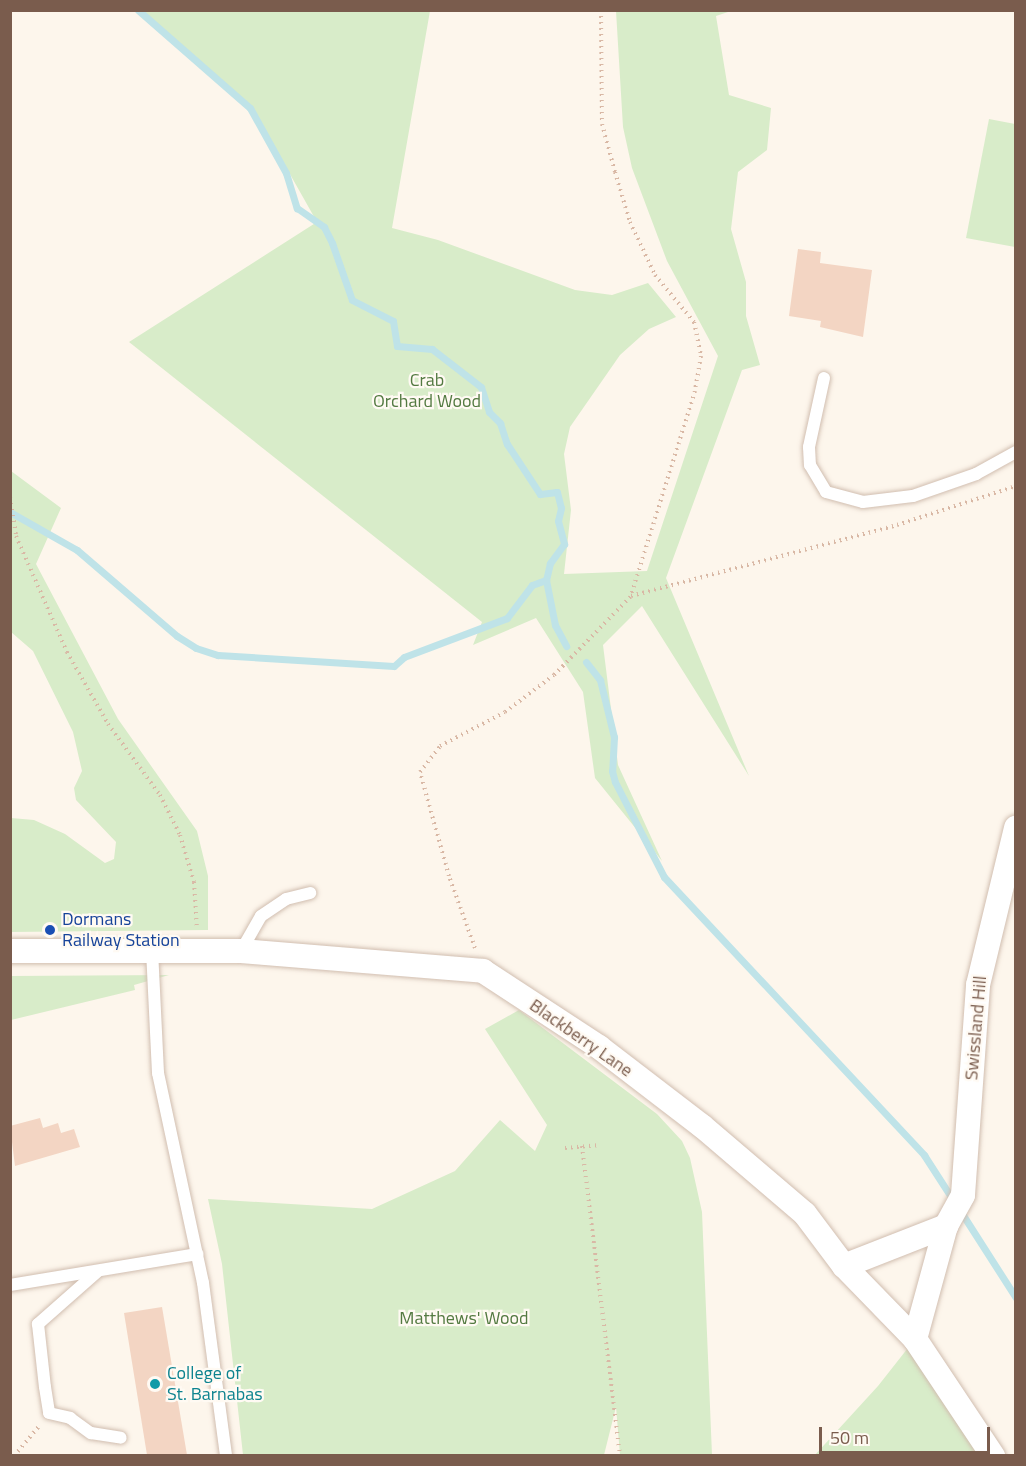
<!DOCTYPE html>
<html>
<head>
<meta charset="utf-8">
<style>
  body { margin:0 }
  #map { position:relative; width:1026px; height:1466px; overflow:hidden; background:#fdf6ec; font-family:"Titillium Web",sans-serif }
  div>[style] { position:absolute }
  .green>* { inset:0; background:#d8ecc9 }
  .stream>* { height:7px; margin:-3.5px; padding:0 3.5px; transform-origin:3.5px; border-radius:3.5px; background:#bfe3e8 }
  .building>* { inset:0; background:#f3d5c3 }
  .path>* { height:4px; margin-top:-2px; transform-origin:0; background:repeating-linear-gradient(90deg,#d9b8a5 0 1.5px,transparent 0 6px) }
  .roads { filter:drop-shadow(0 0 2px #d1beb0) drop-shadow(0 0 2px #d1beb0) }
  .lane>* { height:12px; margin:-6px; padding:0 6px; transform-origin:6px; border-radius:6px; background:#fff }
  .street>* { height:24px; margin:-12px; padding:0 12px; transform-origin:12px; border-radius:12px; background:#fff }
  .dots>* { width:16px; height:16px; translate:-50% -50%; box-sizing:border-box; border:3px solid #fffaf3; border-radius:50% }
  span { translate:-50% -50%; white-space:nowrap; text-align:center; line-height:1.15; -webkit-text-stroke:4.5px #fffaf3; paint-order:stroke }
  .park-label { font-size:18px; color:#537a41 }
  .transit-label { font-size:18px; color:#164399 }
  .left { translate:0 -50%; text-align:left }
  .street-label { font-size:18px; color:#7a5c4d }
  .culture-label { font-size:18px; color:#0d838f }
  .frame { position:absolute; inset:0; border:12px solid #7a5c4d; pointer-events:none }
  .scale { position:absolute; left:819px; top:1427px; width:171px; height:27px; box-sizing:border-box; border:3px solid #7a5c4d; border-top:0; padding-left:8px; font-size:18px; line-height:21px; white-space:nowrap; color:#7a5c4d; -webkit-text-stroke:4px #fffaf3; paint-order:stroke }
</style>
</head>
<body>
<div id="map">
  <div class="green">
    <div style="clip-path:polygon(142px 11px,430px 11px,392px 228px,438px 240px,575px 290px,612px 295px,648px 283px,676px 317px,649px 329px,620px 355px,570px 427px,564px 454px,571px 510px,564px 574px,647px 571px,718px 356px,667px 261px,632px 168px,623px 127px,616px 11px,731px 11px,716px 16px,729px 95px,771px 108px,767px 150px,738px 172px,731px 229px,746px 282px,746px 316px,760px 365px,742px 370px,666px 578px,749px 776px,642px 606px,603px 645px,618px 765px,662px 861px,595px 778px,583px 692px,536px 618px,473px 645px,482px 622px,129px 342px,317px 222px,252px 107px)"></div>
    <div style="clip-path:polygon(989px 119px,1015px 124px,1015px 247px,966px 238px)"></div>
    <div style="clip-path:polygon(11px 471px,61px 508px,36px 564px,118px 719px,197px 831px,208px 876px,208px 930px,11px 932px,11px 818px,34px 820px,65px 834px,105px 863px,114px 859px,116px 842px,76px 800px,74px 788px,82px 771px,73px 732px,33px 651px,11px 632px)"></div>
    <div style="clip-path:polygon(169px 975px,134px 985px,135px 990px,11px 1020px,10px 976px)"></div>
    <div style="clip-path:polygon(519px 1010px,657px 1114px,682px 1141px,690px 1158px,702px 1212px,712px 1455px,620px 1455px,616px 1407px,604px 1455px,243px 1455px,222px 1264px,208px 1199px,372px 1209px,455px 1171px,500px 1120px,535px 1151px,547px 1125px,485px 1029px)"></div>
    <div style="clip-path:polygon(915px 1339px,993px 1456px,814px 1456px,878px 1386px)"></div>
  </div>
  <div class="stream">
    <div style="left:138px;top:10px;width:149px;rotate:41.2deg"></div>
    <div style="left:250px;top:108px;width:74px;rotate:61deg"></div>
    <div style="left:286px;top:173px;width:37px;rotate:73deg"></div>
    <div style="left:297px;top:208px;width:33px;rotate:35deg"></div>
    <div style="left:324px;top:227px;width:18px;rotate:63deg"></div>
    <div style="left:332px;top:243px;width:60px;rotate:70.7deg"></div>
    <div style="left:352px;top:300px;width:46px;rotate:27.1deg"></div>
    <div style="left:393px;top:321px;width:25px;rotate:81deg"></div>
    <div style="left:397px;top:346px;width:35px;rotate:5deg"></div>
    <div style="left:432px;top:349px;width:62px;rotate:37.8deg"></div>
    <div style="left:481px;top:387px;width:26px;rotate:72deg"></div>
    <div style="left:489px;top:412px;width:16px;rotate:45deg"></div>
    <div style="left:500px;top:423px;width:22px;rotate:72deg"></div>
    <div style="left:507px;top:444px;width:60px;rotate:56.6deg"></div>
    <div style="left:540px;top:494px;width:17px;rotate:-7deg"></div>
    <div style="left:557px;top:492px;width:16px;rotate:76deg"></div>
    <div style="left:561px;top:508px;width:13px;rotate:103deg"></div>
    <div style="left:558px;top:521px;width:24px;rotate:75deg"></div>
    <div style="left:564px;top:544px;width:24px;rotate:126deg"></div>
    <div style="left:550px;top:563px;width:17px;rotate:103deg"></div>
    <div style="left:546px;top:580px;width:46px;rotate:78.7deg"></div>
    <div style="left:555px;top:625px;width:24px;rotate:62deg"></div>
    <div style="left:10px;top:512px;width:77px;rotate:29.6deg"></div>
    <div style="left:77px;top:550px;width:132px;rotate:40.7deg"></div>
    <div style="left:177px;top:636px;width:22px;rotate:32deg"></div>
    <div style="left:196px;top:648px;width:23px;rotate:18deg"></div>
    <div style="left:218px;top:655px;width:176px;rotate:3.6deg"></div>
    <div style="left:394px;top:666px;width:13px;rotate:-42deg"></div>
    <div style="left:404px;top:657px;width:110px;rotate:-20.7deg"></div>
    <div style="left:507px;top:618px;width:41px;rotate:-52.9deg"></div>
    <div style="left:532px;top:585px;width:15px;rotate:-20deg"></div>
    <div style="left:586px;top:662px;width:23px;rotate:52deg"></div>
    <div style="left:600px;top:680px;width:59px;rotate:76.2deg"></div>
    <div style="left:614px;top:737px;width:34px;rotate:93deg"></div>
    <div style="left:612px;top:771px;width:11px;rotate:75deg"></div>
    <div style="left:615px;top:782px;width:107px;rotate:62.7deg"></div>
    <div style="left:664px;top:877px;width:381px;rotate:46.9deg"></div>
    <div style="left:924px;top:1155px;width:54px;rotate:57.2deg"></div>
    <div style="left:961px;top:1212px;width:102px;rotate:57.4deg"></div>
  </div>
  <div class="building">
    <div style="clip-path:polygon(798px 249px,821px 252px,820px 263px,872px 270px,863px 337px,820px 327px,821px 321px,789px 316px)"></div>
    <div style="clip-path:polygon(40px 1118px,43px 1128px,58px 1123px,61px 1133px,74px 1129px,80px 1147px,15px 1166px,10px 1126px)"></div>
    <div style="clip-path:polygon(162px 1307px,187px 1455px,147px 1455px,124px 1313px)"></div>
  </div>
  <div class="path">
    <div style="left:601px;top:10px;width:114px;rotate:89.5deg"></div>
    <div style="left:602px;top:124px;width:50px;rotate:74.8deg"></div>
    <div style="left:615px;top:172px;width:52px;rotate:73.3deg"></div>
    <div style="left:630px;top:222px;width:59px;rotate:64.7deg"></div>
    <div style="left:655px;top:275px;width:61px;rotate:50.3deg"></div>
    <div style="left:694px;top:322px;width:35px;rotate:78deg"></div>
    <div style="left:701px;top:356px;width:36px;rotate:100deg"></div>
    <div style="left:695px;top:391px;width:214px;rotate:107.4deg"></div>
    <div style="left:10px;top:497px;width:39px;rotate:81deg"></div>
    <div style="left:16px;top:536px;width:127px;rotate:66.3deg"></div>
    <div style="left:67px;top:652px;width:83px;rotate:60.3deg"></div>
    <div style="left:108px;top:724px;width:88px;rotate:53.8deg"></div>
    <div style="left:160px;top:795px;width:45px;rotate:63.4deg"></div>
    <div style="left:180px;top:835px;width:49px;rotate:73.4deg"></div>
    <div style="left:194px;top:882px;width:47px;rotate:86.3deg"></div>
    <div style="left:475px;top:948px;width:77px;rotate:-109.9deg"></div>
    <div style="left:449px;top:876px;width:108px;rotate:-105.6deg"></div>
    <div style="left:420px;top:772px;width:33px;rotate:-52deg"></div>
    <div style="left:440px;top:746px;width:73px;rotate:-27.6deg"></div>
    <div style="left:505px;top:712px;width:61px;rotate:-37.1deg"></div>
    <div style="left:554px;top:675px;width:110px;rotate:-45.7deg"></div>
    <div style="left:631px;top:596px;width:275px;rotate:-14.9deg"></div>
    <div style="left:897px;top:525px;width:125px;rotate:-18.1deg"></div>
    <div style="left:582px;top:1146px;width:312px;rotate:83deg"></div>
    <div style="left:565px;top:1148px;width:32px;rotate:-5deg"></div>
    <div style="left:14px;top:1456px;width:39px;rotate:-50deg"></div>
  </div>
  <div class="roads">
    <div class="lane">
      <div style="left:824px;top:378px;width:71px;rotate:102.3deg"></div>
      <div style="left:809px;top:447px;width:18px;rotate:87deg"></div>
      <div style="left:810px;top:465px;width:31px;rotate:59deg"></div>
      <div style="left:826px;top:492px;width:38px;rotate:15deg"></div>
      <div style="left:863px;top:502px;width:50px;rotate:-6.8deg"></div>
      <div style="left:913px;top:496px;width:67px;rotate:-19.2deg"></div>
      <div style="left:976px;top:474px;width:46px;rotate:-28.8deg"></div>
      <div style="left:152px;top:950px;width:123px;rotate:87.2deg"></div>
      <div style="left:158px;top:1073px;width:215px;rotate:77.9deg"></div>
      <div style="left:203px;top:1283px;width:175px;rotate:82.4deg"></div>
      <div style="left:241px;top:951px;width:40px;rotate:-60.3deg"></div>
      <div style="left:261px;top:916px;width:30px;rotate:-34deg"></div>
      <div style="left:286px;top:899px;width:25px;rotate:-14deg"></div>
      <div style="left:97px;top:1272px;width:79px;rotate:138.6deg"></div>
      <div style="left:38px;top:1324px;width:63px;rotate:83.7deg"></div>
      <div style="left:45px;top:1387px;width:26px;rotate:81deg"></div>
      <div style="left:49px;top:1413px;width:22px;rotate:13deg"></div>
      <div style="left:70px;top:1418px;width:26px;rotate:36deg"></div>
      <div style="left:91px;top:1433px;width:30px;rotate:9deg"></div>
      <div style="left:10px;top:1285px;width:190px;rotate:-9.4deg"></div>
    </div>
    <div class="street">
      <div style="left:10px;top:951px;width:231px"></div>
      <div style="left:241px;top:951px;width:243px;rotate:4.7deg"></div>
      <div style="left:483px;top:971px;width:139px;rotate:33.2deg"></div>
      <div style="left:599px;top:1047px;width:130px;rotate:37.5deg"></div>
      <div style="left:702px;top:1126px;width:135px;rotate:40.5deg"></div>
      <div style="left:805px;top:1214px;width:65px;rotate:53.1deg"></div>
      <div style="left:844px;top:1266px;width:102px;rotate:45.8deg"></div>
      <div style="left:915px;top:1339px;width:141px;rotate:56.3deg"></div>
      <div style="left:844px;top:1266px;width:110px;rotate:-21.4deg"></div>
      <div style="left:915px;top:1339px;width:117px;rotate:-74.7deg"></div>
      <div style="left:946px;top:1226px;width:35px;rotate:-61deg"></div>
      <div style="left:963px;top:1195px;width:211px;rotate:-85.9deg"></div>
      <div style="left:978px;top:985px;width:162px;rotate:-76.4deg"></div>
    </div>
  </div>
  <div class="dots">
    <div style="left:50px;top:930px;background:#1a4fb4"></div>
    <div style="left:155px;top:1384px;background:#0f9aa8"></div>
  </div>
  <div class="park-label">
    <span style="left:427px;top:391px">Crab<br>Orchard Wood</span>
    <span style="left:464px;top:1318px">Matthews' Wood</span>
  </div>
  <div class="transit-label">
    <span class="left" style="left:62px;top:930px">Dormans<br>Railway Station</span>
  </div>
  <div class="street-label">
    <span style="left:976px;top:1028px;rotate:-85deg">Swissland Hill</span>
    <span style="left:581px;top:1038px;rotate:35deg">Blackberry Lane</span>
  </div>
  <div class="culture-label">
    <span class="left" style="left:167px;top:1384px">College of<br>St. Barnabas</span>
  </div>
  <div class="frame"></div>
  <div class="scale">50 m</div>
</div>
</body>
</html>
